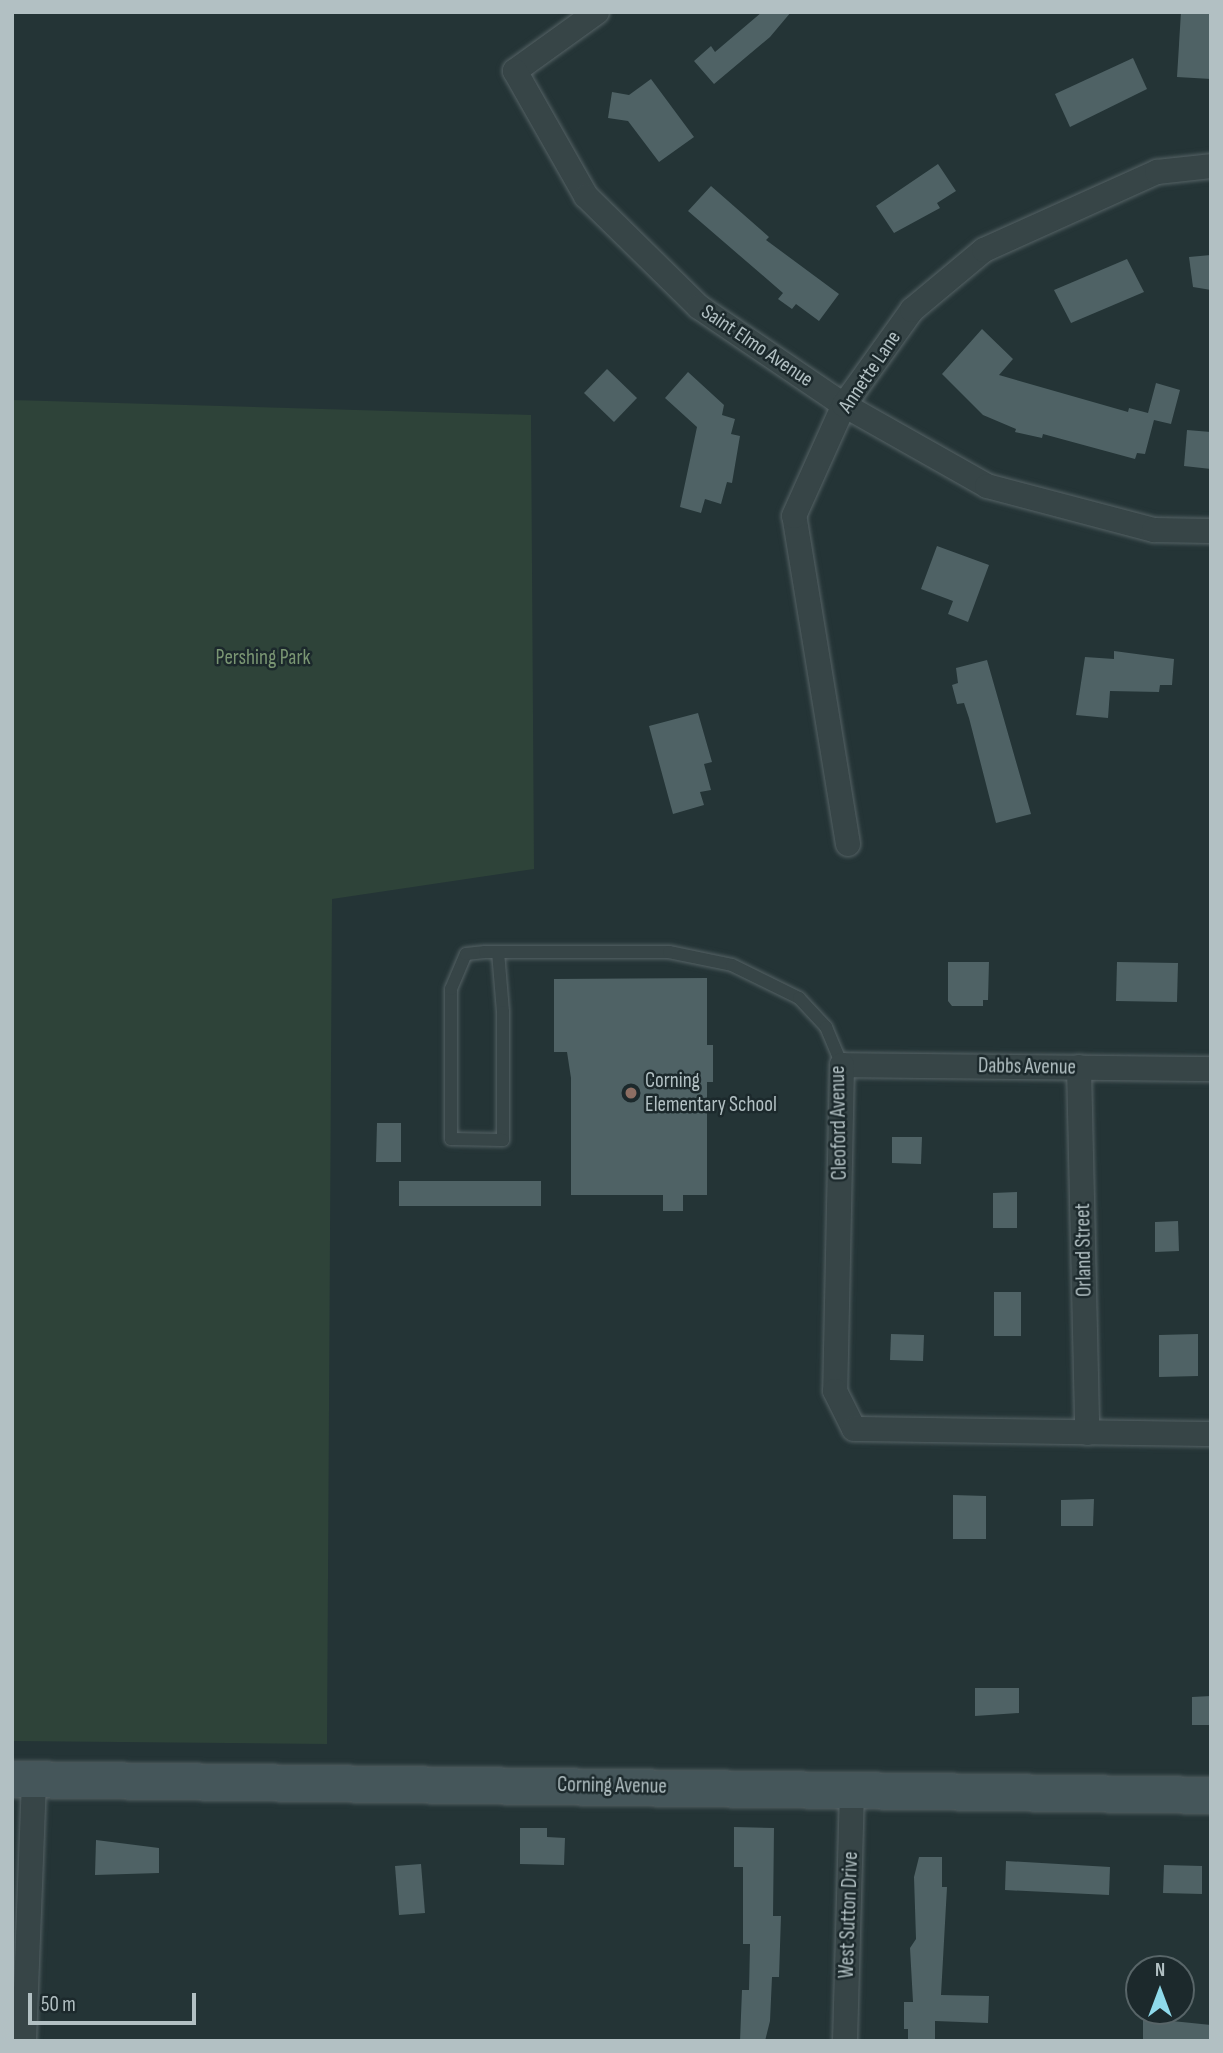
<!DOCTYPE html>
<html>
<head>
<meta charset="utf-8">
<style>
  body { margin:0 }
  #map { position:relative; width:1223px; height:2053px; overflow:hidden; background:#243436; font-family:"Sofia Sans Condensed",sans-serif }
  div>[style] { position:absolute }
  .green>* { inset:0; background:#2e4339 }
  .building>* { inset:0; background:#4f6265 }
  .roads { filter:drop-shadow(0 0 2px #556265) drop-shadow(0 0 2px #556265) }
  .lane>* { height:12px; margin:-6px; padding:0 6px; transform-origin:6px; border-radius:6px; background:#374547 }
  .street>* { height:24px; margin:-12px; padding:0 12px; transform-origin:12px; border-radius:12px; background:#374547 }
  .secondary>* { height:35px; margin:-17.5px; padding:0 17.5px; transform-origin:17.5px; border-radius:17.5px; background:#45565a }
  .dots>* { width:19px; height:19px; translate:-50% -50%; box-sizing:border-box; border:4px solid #1c292c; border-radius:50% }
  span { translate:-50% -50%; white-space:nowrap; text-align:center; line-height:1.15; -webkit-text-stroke:5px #1c292c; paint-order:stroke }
  .street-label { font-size:21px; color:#b2c0c3 }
  .park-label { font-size:21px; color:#7a9673 }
  .poi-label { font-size:21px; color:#b2c0c3 }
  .left { translate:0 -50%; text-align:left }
  .frame { position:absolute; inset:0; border:14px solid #b2c0c3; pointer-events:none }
  .north { position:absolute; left:1125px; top:1955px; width:70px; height:70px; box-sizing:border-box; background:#1c292c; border:2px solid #586568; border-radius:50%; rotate:0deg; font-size:19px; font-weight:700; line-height:28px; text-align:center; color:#b2c0c3 }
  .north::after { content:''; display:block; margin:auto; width:24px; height:32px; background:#8fdaeb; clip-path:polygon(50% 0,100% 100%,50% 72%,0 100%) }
  .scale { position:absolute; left:28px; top:1993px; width:168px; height:32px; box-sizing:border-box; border:4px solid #b2c0c3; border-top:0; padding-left:9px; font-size:21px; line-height:24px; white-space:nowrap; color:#b2c0c3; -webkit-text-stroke:5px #1c292c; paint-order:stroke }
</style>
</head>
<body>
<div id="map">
  <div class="green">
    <div style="clip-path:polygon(12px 400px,531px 415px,534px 869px,332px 899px,327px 1744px,12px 1741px)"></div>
  </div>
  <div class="building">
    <div style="clip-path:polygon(762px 12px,791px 12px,770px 37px,714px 84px,694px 61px,711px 46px,715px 52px)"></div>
    <div style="clip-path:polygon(1181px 12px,1211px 12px,1211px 79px,1177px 77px)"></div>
    <div style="clip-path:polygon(1133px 58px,1147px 89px,1070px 127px,1055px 94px)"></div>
    <div style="clip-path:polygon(651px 79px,694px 137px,659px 162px,628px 121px,608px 118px,612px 92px,629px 95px)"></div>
    <div style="clip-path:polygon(938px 164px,956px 191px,937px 203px,940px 208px,894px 233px,876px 206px)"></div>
    <div style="clip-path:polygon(711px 186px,769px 237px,766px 240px,839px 294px,819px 321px,796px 304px,792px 309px,778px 299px,783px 293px,688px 211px)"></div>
    <div style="clip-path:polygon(1211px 255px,1211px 290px,1193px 287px,1189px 257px)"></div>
    <div style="clip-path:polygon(1127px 259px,1144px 292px,1071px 323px,1054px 290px)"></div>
    <div style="clip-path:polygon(982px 329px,1013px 359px,999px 375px,1128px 412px,1129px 408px,1148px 413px,1156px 383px,1180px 390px,1171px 424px,1154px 420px,1145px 454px,1137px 453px,1135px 459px,1043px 434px,1042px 438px,1015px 432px,1016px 429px,983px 415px,942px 374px)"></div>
    <div style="clip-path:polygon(607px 369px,637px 398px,614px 422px,584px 393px)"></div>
    <div style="clip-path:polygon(688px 372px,724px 405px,722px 415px,735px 419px,731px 434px,740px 436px,732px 483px,727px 482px,721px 504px,705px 499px,701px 513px,680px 507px,697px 427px,665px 398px)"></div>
    <div style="clip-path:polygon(1187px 430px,1211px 432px,1211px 469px,1184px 466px)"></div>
    <div style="clip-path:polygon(937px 546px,989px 565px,968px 622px,948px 614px,953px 601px,921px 589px)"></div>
    <div style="clip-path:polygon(1114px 651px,1174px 659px,1172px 685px,1160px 685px,1159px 692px,1110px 691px,1108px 718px,1076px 715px,1085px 657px,1114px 659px)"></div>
    <div style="clip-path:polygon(987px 660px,1031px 814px,996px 823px,969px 718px,964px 703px,957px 704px,952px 685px,958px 683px,956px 668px)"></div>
    <div style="clip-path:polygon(698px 713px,712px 762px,704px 764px,711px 790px,700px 792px,704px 805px,673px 814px,649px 726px)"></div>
    <div style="clip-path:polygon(948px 962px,989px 962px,988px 1000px,983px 1000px,983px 1006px,952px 1006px,948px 1001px)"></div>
    <div style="clip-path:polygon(1117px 962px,1178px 963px,1177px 1002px,1116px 1001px)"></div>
    <div style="clip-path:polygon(707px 978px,707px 1045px,713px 1045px,713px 1082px,707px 1082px,707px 1195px,683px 1195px,683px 1211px,663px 1211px,663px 1195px,571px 1195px,571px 1078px,567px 1052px,554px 1052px,554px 979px)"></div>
    <div style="clip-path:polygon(377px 1123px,401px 1123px,401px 1162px,376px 1162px)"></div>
    <div style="clip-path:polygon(892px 1137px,922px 1137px,921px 1164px,892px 1163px)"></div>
    <div style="clip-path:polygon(399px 1181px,541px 1181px,541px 1206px,399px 1206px)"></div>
    <div style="clip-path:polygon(1017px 1192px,1017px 1228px,993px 1228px,993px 1193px)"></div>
    <div style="clip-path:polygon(1178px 1221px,1179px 1251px,1155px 1252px,1155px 1222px)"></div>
    <div style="clip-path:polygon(994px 1292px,1021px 1292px,1021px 1336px,994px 1336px)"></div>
    <div style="clip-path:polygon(891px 1334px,924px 1335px,923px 1361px,890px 1360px)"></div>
    <div style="clip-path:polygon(1198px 1334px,1198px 1376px,1159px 1377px,1159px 1335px)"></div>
    <div style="clip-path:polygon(953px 1495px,986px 1496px,986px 1539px,953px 1539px)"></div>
    <div style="clip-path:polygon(1094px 1499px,1093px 1526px,1061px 1526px,1061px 1500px)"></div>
    <div style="clip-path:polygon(975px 1688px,1019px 1688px,1019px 1713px,975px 1716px)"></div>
    <div style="clip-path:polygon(1211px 1696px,1211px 1725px,1192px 1725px,1192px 1697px)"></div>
    <div style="clip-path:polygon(734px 1827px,774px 1828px,773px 1916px,781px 1916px,779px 1977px,772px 1977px,770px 2021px,765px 2041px,740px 2041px,742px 1990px,749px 1990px,750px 1944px,743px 1944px,743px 1867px,734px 1867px)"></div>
    <div style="clip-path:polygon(520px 1828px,547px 1828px,547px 1837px,565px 1838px,564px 1865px,520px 1864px)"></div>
    <div style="clip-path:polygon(96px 1840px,159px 1848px,159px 1873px,95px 1875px)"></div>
    <div style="clip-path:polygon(919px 1857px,942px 1857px,942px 1887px,947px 1887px,941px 1995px,989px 1996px,988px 2023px,935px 2021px,935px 2041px,908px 2041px,908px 2029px,904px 2029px,904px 2002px,913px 2002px,910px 1948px,916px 1939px,914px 1877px)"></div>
    <div style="clip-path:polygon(1006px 1861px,1110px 1867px,1109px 1895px,1005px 1890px)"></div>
    <div style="clip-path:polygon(421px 1864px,425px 1913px,399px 1915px,395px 1866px)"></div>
    <div style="clip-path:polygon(1164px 1865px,1202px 1866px,1202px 1894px,1163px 1893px)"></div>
    <div style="clip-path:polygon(1143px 2018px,1211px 2025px,1211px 2041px,1143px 2041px)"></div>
  </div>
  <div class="roads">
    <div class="lane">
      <div style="left:498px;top:952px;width:60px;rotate:85.2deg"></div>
      <div style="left:503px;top:1012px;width:128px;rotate:90deg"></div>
      <div style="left:503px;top:1140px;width:52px;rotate:-178.9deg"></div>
      <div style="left:451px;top:1139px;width:150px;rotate:-90deg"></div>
      <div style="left:451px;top:989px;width:38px;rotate:-67deg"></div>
      <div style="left:466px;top:954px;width:19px;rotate:-6deg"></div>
      <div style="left:485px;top:952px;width:184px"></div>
      <div style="left:669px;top:952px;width:64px;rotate:11.7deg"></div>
      <div style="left:732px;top:965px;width:75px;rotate:26.2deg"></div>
      <div style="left:799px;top:998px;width:40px;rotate:47deg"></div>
      <div style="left:826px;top:1027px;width:41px;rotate:67.2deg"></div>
    </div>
    <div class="street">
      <div style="left:597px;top:12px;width:101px;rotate:144.3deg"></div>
      <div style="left:515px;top:71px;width:144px;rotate:60.4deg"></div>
      <div style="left:586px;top:196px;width:158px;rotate:44.5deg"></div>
      <div style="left:699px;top:307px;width:175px;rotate:34.1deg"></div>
      <div style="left:844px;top:405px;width:164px;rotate:29.5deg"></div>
      <div style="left:987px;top:486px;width:173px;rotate:14.8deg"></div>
      <div style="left:1154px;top:530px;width:57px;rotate:1deg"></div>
      <div style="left:848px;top:844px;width:332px;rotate:-99.3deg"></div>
      <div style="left:794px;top:516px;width:122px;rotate:-65.8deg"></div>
      <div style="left:844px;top:405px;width:117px;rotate:-54.4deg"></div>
      <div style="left:912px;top:310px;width:94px;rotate:-39.8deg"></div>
      <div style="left:984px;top:250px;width:190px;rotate:-24.3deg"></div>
      <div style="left:1157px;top:172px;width:54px;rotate:-6.3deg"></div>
      <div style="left:1079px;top:1067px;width:366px;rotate:88.7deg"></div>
      <div style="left:1211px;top:1069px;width:369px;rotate:-179.4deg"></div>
      <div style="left:842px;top:1065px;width:326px;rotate:91.2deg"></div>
      <div style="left:835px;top:1391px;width:42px;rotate:63.4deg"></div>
      <div style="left:854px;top:1429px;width:357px;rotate:0.8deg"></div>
      <div style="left:24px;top:2041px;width:261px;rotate:-87.8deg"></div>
      <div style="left:845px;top:2041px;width:252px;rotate:-88.4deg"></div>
    </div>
    <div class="secondary">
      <div style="left:12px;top:1779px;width:1199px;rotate:0.76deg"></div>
    </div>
  </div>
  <div class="dots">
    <div style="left:631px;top:1093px;background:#8d6e63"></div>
  </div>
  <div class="street-label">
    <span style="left:757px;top:346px;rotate:34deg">Saint Elmo Avenue</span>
    <span style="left:870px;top:372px;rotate:-56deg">Annette Lane</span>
    <span style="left:1027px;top:1067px;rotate:1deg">Dabbs Avenue</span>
    <span style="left:839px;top:1123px;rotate:-91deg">Cleoford Avenue</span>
    <span style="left:1084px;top:1250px;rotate:-91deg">Orland Street</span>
    <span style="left:612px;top:1786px;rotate:1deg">Corning Avenue</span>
    <span style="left:849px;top:1915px;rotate:-88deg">West Sutton Drive</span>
  </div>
  <div class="park-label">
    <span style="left:263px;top:658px">Pershing Park</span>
  </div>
  <div class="poi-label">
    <span class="left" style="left:645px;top:1093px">Corning<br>Elementary School</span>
  </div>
  <div class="frame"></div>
  <div class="north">N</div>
  <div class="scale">50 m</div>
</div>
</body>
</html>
